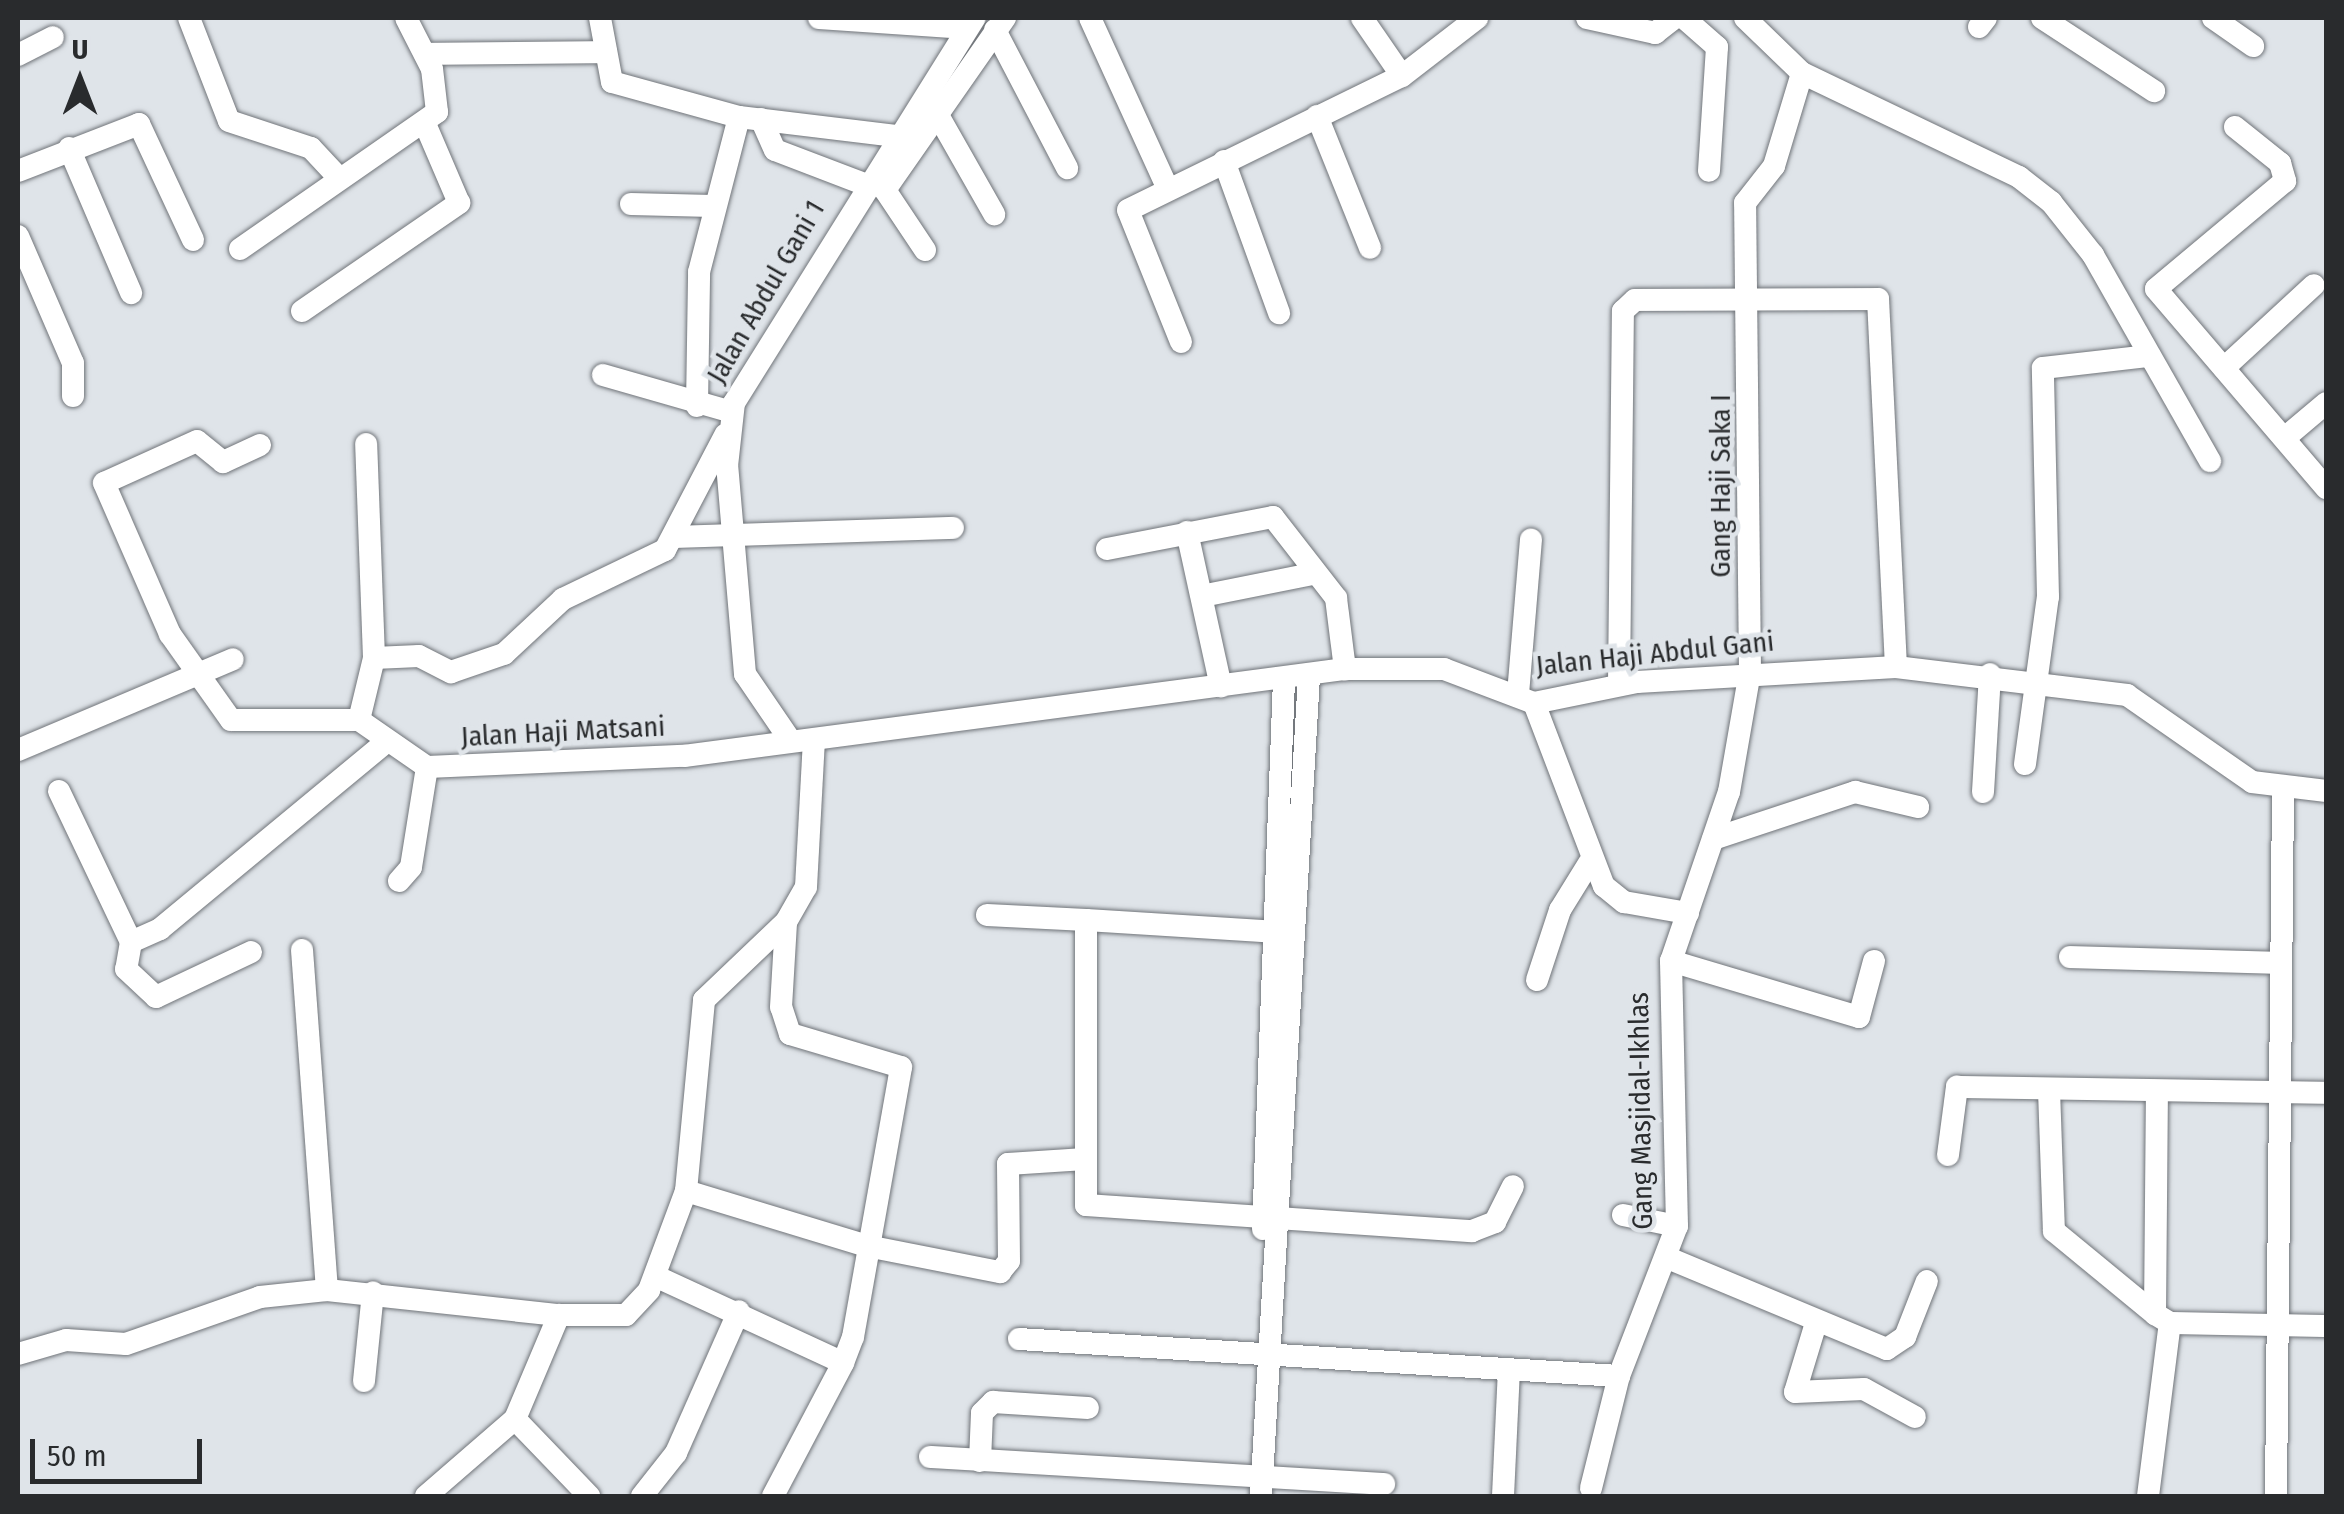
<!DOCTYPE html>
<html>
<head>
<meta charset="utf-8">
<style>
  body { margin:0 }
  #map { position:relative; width:2344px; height:1514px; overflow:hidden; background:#dfe4e9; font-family:"Fira Sans Condensed",sans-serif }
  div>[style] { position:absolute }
  .roads { filter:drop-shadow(0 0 2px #707479) drop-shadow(0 0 2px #707479) }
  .street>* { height:22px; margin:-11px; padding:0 11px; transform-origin:11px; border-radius:11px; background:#fff }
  span { translate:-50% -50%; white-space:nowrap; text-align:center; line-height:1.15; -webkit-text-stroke:9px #dfe4e9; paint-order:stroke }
  .street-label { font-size:28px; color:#292b2d }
  .frame { position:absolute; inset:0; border:20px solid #292b2d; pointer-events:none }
  .north { position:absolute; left:30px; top:30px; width:100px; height:100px; -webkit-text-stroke:8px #dfe4e9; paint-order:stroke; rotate:0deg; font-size:28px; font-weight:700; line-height:40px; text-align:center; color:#292b2d }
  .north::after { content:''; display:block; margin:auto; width:35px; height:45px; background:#292b2d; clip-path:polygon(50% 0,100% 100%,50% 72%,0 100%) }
  .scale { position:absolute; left:30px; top:1439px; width:172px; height:45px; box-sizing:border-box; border:5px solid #292b2d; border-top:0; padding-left:12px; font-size:30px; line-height:35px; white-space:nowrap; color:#292b2d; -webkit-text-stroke:8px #dfe4e9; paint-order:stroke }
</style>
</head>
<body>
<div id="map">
  <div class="roads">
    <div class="street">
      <div style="left:189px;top:18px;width:110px;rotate:68.8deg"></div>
      <div style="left:229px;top:121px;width:86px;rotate:18.2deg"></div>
      <div style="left:311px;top:148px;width:42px;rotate:46.9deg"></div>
      <div style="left:600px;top:18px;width:65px;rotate:79.4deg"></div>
      <div style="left:612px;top:82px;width:132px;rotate:15.4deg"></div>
      <div style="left:739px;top:117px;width:158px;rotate:6.9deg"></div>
      <div style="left:819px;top:18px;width:148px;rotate:3.9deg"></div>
      <div style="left:1090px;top:18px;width:186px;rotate:65.5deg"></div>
      <div style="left:1362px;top:18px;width:70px;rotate:55.4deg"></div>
      <div style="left:1587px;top:18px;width:70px;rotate:12.4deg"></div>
      <div style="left:1655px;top:33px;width:24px;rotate:-38deg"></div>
      <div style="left:1684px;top:18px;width:44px;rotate:41.3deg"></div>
      <div style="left:1717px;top:47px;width:124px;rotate:93.7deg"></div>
      <div style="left:1745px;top:18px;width:79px;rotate:44deg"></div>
      <div style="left:1802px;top:73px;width:241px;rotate:25.6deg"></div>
      <div style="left:2019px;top:177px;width:41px;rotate:38deg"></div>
      <div style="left:2051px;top:202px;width:68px;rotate:51.6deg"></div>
      <div style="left:2093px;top:255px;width:237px;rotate:60.4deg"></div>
      <div style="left:2042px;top:18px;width:134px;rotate:33.1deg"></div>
      <div style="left:2213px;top:18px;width:49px;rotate:35deg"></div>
      <div style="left:1979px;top:27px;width:11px;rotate:-52deg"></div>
      <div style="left:995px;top:30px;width:156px;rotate:62.4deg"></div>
      <div style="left:425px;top:54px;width:181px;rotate:-0.6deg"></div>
      <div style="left:18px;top:55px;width:39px;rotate:-27deg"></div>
      <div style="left:1317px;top:116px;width:142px;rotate:68.1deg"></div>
      <div style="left:939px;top:117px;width:112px;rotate:60.4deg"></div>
      <div style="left:761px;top:119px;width:34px;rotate:66deg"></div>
      <div style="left:775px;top:150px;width:95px;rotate:20.9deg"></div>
      <div style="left:2235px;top:127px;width:58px;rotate:38.7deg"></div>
      <div style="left:2280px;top:163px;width:19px;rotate:74deg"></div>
      <div style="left:2285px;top:181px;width:168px;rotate:140.1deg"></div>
      <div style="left:2156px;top:289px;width:262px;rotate:49.5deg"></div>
      <div style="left:69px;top:148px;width:158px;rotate:66.8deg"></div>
      <div style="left:1224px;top:161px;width:162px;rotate:70.1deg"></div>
      <div style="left:18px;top:171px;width:130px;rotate:-21.2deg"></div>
      <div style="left:139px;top:124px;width:128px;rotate:65deg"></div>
      <div style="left:631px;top:204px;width:81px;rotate:1.4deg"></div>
      <div style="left:18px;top:236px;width:138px;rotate:66.6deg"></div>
      <div style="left:73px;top:363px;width:33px;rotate:90deg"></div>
      <div style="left:240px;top:249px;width:240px;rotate:-34.8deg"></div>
      <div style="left:437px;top:112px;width:43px;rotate:-96.6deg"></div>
      <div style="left:432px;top:69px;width:57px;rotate:-117deg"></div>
      <div style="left:925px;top:250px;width:72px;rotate:-123.7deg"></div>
      <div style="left:885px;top:190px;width:210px;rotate:-55.1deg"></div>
      <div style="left:302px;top:311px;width:191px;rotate:-34.5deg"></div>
      <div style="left:459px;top:203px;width:84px;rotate:-113.2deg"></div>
      <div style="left:1181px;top:342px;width:142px;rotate:-111.9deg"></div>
      <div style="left:1128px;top:210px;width:305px;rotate:-26.1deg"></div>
      <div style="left:1402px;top:76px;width:95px;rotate:-37.7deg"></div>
      <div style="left:2224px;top:368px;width:122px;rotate:-42.7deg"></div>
      <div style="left:603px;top:375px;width:134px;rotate:16deg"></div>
      <div style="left:697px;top:406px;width:134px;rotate:-89.1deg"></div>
      <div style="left:699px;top:272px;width:160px;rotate:-75.5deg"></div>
      <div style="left:2287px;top:436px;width:51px;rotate:-40.2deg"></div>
      <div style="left:260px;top:445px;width:41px;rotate:155.3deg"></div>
      <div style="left:223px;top:462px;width:33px;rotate:-141deg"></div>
      <div style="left:197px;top:441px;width:102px;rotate:155.7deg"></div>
      <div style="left:104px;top:483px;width:165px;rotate:66.4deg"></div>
      <div style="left:170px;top:634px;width:105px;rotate:54.7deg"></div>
      <div style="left:231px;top:720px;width:128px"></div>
      <div style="left:359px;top:720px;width:83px;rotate:34.7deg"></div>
      <div style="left:427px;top:767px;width:257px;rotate:-2.5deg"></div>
      <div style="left:684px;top:756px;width:667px;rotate:-7.5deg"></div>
      <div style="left:1345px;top:669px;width:99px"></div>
      <div style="left:1444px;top:669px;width:96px;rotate:20.7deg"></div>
      <div style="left:1534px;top:703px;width:105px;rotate:-11.5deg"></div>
      <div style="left:1637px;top:682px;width:259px;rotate:-3.3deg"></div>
      <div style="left:1896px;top:667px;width:233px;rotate:6.9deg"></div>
      <div style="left:2127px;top:695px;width:152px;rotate:34.8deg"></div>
      <div style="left:2252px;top:782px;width:75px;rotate:6.9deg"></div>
      <div style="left:1187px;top:532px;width:158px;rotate:77.6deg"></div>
      <div style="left:677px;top:537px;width:276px;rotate:-1.9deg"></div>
      <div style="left:1107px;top:549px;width:169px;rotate:-10.9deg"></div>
      <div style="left:1273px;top:517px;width:103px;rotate:52.1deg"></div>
      <div style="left:1336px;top:598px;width:72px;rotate:82.8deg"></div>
      <div style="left:1202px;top:596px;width:112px;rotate:-11.3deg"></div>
      <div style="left:374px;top:658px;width:45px;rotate:-2.5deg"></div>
      <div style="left:419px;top:656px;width:36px;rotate:27deg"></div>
      <div style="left:451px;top:672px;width:56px;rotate:-18.8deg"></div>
      <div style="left:504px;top:654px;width:81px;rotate:-43deg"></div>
      <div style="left:563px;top:599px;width:113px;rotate:-25.7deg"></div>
      <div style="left:665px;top:550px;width:130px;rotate:-62.4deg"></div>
      <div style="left:1619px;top:685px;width:374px;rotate:-89.4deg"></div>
      <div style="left:1623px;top:311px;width:16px;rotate:-43deg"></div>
      <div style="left:1635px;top:300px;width:243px;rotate:-0.2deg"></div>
      <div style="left:1878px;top:299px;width:368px;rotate:87.2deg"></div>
      <div style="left:1518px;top:694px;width:155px;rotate:-85.2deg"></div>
      <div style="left:1534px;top:703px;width:196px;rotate:69.1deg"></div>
      <div style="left:1604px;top:886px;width:26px;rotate:39deg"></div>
      <div style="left:1624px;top:902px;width:65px;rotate:9.8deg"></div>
      <div style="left:359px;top:720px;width:64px;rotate:-76.4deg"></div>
      <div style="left:374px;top:658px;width:214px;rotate:-92.1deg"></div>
      <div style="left:788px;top:737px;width:76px;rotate:-124.3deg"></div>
      <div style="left:745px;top:674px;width:209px;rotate:-94.9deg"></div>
      <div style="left:727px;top:466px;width:63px;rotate:-83.7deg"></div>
      <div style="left:734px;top:403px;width:454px;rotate:-58deg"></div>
      <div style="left:18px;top:750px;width:233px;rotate:-22.9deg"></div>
      <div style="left:2025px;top:764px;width:169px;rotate:-82.2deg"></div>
      <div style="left:2048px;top:597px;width:229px;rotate:-91.3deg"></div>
      <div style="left:2043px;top:368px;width:107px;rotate:-6.5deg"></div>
      <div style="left:59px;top:791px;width:167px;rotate:64.5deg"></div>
      <div style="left:131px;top:942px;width:32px;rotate:-24deg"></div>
      <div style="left:160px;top:929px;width:295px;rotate:-39.6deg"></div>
      <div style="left:1983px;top:792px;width:118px;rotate:-86.6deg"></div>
      <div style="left:1713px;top:839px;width:150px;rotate:-18.3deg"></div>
      <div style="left:1855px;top:792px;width:65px;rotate:13.4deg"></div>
      <div style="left:399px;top:881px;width:18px;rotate:-49deg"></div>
      <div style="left:411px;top:867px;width:101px;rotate:-80.9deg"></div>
      <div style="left:987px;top:915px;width:99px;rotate:2.9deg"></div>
      <div style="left:1294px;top:933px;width:208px;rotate:-176.4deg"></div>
      <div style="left:1086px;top:920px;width:285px;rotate:90deg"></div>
      <div style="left:1086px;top:1205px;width:387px;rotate:3.9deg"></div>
      <div style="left:1472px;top:1231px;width:25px;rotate:-21deg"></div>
      <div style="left:1495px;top:1222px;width:40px;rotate:-63.4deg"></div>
      <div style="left:131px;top:942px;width:27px;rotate:100deg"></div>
      <div style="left:126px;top:969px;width:41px;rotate:43deg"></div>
      <div style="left:156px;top:997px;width:105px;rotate:-25.3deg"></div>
      <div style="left:302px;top:950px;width:341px;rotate:85.8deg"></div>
      <div style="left:2070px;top:957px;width:211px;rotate:1.6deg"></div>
      <div style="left:1671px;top:961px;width:196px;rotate:16.6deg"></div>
      <div style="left:1859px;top:1017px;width:58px;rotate:-75deg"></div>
      <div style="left:1537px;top:980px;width:74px;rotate:-71.8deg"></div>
      <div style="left:1560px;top:910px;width:55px;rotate:-58.3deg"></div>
      <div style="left:2049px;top:1090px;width:141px;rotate:88deg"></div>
      <div style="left:2054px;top:1231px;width:131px;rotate:39.4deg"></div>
      <div style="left:1948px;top:1155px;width:69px;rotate:-82.5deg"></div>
      <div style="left:1957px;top:1087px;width:369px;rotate:0.9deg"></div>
      <div style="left:686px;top:1191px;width:189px;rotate:16.9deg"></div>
      <div style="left:867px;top:1246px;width:136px;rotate:11.1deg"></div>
      <div style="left:1000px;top:1272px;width:14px;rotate:-51deg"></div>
      <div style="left:1009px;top:1261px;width:97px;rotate:-90.6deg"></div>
      <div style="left:1008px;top:1164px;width:77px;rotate:-3.7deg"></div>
      <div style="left:1623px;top:1215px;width:55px;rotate:11.5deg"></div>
      <div style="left:1263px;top:1229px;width:550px;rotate:-87.81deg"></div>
      <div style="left:1668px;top:1258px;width:237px;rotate:22.6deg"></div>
      <div style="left:1887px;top:1349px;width:22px;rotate:-34deg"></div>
      <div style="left:1905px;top:1337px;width:60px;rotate:-68.6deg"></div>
      <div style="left:655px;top:1276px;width:207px;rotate:24.8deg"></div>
      <div style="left:843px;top:1363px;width:28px;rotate:-69deg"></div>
      <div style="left:853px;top:1337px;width:274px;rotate:-79.9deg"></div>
      <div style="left:901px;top:1067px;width:116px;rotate:-163.4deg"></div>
      <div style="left:790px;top:1034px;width:28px;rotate:-108deg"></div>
      <div style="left:781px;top:1007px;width:85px;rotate:-86.6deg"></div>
      <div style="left:1816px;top:1323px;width:72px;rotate:106.9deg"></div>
      <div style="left:1795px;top:1392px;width:69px;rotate:-2.5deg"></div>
      <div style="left:1864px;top:1389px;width:58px;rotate:28.8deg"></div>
      <div style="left:2170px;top:1323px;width:156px;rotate:1.1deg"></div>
      <div style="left:1019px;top:1339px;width:601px;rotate:3.53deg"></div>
      <div style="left:18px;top:1354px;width:50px;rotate:-16.3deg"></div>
      <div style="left:66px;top:1340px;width:60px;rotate:3.8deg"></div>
      <div style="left:126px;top:1344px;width:142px;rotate:-19.3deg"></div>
      <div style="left:260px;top:1297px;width:67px;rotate:-6deg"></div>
      <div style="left:327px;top:1290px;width:233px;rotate:6.2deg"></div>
      <div style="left:364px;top:1381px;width:89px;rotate:-84.2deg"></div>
      <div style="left:515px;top:1419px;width:107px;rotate:46.1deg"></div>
      <div style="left:930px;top:1457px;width:455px;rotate:3.4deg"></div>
      <div style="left:980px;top:1461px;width:48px;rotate:-87.6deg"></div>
      <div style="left:982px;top:1413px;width:16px;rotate:-45deg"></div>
      <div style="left:993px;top:1402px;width:95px;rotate:3.6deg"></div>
      <div style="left:1591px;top:1488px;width:115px;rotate:-76deg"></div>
      <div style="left:1619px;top:1376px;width:161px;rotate:-68.9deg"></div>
      <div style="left:1677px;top:1226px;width:265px;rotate:-91.3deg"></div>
      <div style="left:1671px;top:961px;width:179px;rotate:-71.1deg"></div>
      <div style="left:1729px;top:792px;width:122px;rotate:-80.1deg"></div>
      <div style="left:1750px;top:672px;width:469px;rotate:-90.6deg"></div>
      <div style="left:1745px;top:203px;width:47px;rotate:-51.9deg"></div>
      <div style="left:1774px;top:166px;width:97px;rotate:-73.2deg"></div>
      <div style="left:426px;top:1496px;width:118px;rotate:-40.9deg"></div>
      <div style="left:515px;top:1419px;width:113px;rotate:-67.1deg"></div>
      <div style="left:559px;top:1315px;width:67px"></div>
      <div style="left:626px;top:1315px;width:34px;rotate:-47deg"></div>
      <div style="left:649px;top:1290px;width:106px;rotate:-69.5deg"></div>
      <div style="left:686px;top:1191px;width:192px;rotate:-84.6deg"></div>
      <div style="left:704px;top:1000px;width:113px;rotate:-43.6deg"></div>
      <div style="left:786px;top:922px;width:40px;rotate:-60.3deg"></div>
      <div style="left:806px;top:887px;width:147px;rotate:-86.9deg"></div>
      <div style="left:642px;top:1496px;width:55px;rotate:-51.7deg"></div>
      <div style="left:676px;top:1453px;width:155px;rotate:-66.1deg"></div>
      <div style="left:773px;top:1496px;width:150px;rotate:-62.2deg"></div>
      <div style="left:1261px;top:1496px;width:822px;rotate:-86.65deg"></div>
      <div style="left:1503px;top:1496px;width:126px;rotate:-87.3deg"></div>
      <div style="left:2148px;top:1496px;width:174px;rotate:-82.8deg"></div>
      <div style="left:2170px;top:1323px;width:17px;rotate:-149deg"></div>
      <div style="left:2155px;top:1314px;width:222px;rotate:-89.5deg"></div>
      <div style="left:2276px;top:1496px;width:706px;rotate:-89.43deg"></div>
    </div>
  </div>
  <div class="street-label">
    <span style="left:766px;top:292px;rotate:-60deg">Jalan Abdul Gani 1</span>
    <span style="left:1721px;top:486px;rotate:-90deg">Gang Haji Saka I</span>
    <span style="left:1655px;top:654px;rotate:-6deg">Jalan Haji Abdul Gani</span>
    <span style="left:563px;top:732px;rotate:-3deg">Jalan Haji Matsani</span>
    <span style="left:1641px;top:1111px;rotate:-91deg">Gang Masjidal-Ikhlas</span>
  </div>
  <div class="frame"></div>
  <div class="north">U</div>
  <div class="scale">50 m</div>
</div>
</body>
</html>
